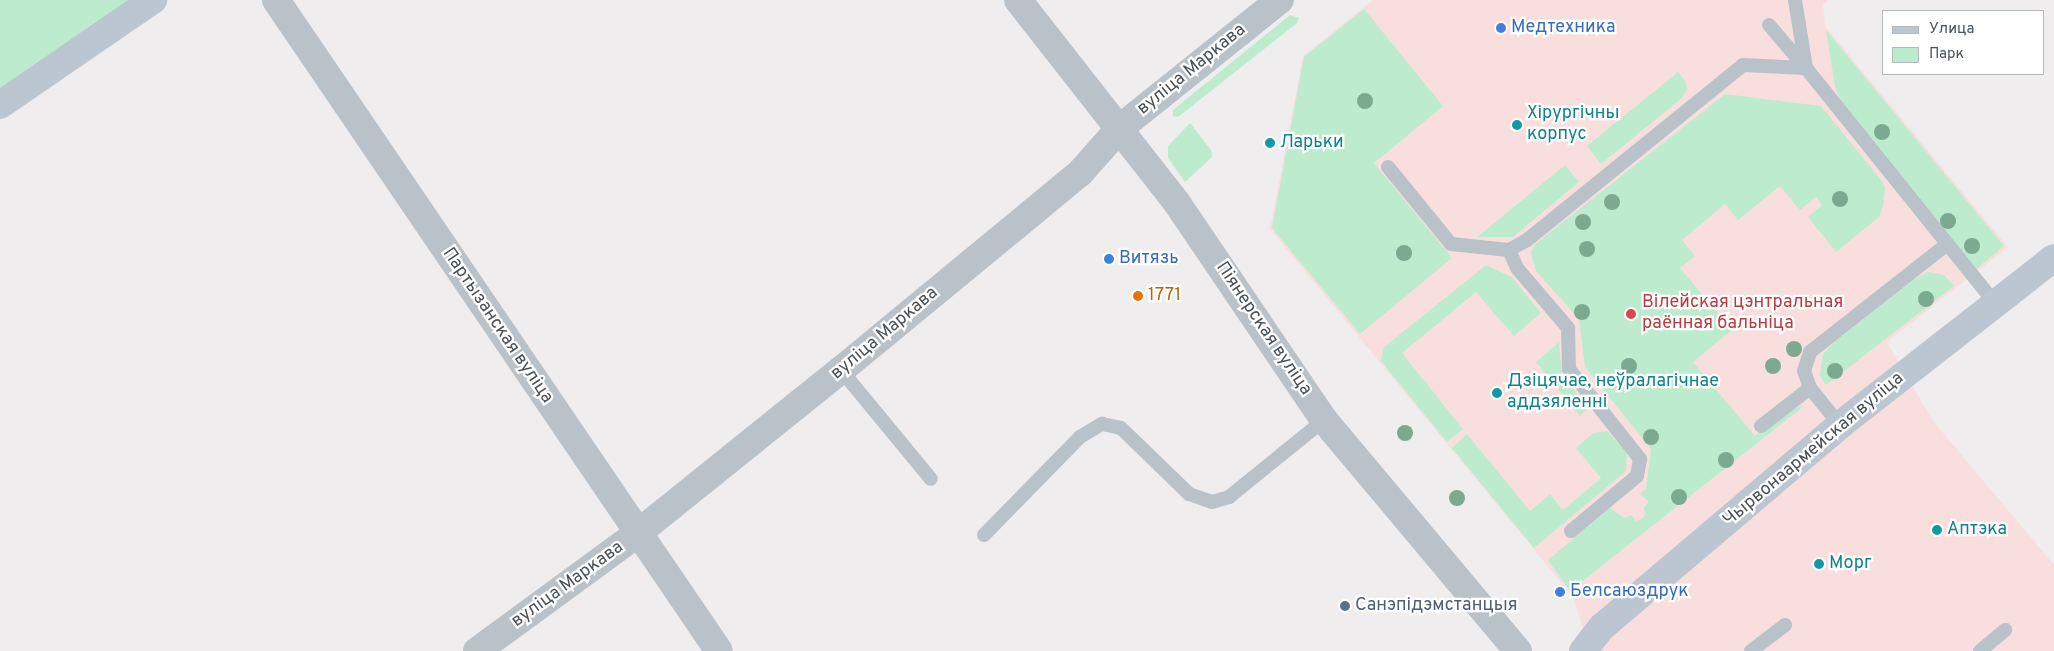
<!DOCTYPE html>
<html>
<head>
<meta charset="utf-8">
<style>
  body { margin:0 }
  #map { position:relative; width:2054px; height:651px; overflow:hidden; background:#efeded; font-family:Overpass,sans-serif }
  div>[style] { position:absolute }
  .medical>* { inset:0; background:#f8dfde }
  .green>* { inset:0; background:#bdebcd }
  .service>* { height:14px; margin:-7px; padding:0 7px; transform-origin:7px; border-radius:7px; background:#b9c2c9 }
  .minor>* { height:28px; margin:-14px; padding:0 14px; transform-origin:14px; border-radius:14px; background:#b9c2c9 }
  .secondary>* { height:28px; margin:-14px; padding:0 14px; transform-origin:14px; border-radius:14px; background:#bbc6d0 }
  .trees>* { width:16px; height:16px; margin:-8px; border-radius:50%; background:#7caa91 }
  .dots>* { width:14px; height:14px; translate:-50% -50%; box-sizing:border-box; border:2px solid #fff; border-radius:50% }
  span { translate:-50% -50%; white-space:nowrap; text-align:center; line-height:1.15; -webkit-text-stroke:4.5px #fff; paint-order:stroke }
  .shop-label { font-size:18px; color:#366cbe }
  .left { translate:0 -50%; text-align:left }
  .street-label { font-size:18px; color:#465159 }
  .culture-label { font-size:18px; color:#0d838f }
  .food-label { font-size:18px; color:#c56008 }
  .health-label { font-size:18px; color:#be3a42 }
  .service-label { font-size:18px; color:#4e5e75 }
  .legend { position:absolute; left:1882px; top:10px; width:162px; height:65px; box-sizing:border-box; background:#fff; border:1px solid #b5b9bd; margin:0; padding:6px 9px; list-style:none; font-size:15px; color:#465159 }
  .legend li { display:flex; align-items:center; gap:10px; height:25px }
  .legend b { width:25px; border:1px solid #b5b9bd }
</style>
</head>
<body>
<div id="map">
  <div class="medical">
    <div style="clip-path:polygon(1373px 0,1828px 0,1823px 4px,1825px 26px,2008px 247px,1887px 342px,1933px 421px,2054px 565px,2054px 651px,1589px 651px,1574px 598px,1270px 229px,1303px 56px)"></div>
  </div>
  <div class="green">
    <div style="clip-path:polygon(0 0,137px 0,0 95px)"></div>
    <div style="clip-path:polygon(1364px 9px,1443px 106px,1374px 163px,1452px 258px,1360px 334px,1272px 228px,1304px 57px)"></div>
    <div style="clip-path:polygon(1290px 15px,1299px 18px,1297px 23px,1178px 117px,1173px 116px,1173px 110px)"></div>
    <div style="clip-path:polygon(1826px 30px,2004px 246px,1975px 270px,1841px 101px,1835px 87px)"></div>
    <div style="clip-path:polygon(1678px 72px,1686px 82px,1687px 90px,1681px 99px,1601px 164px,1587px 146px)"></div>
    <div style="clip-path:polygon(1725px 94px,1821px 106px,1882px 181px,1885px 188px,1883px 206px,1879px 217px,1836px 252px,1808px 217px,1822px 205px,1816px 197px,1800px 210px,1780px 186px,1738px 220px,1725px 204px,1682px 240px,1695px 256px,1680px 268px,1732px 330px,1693px 362px,1755px 436px,1788px 409px,1804px 406px,1570px 591px,1548px 560px,1610px 508px,1624px 518px,1632px 515px,1636px 521px,1642px 519px,1646px 513px,1643px 508px,1649px 502px,1640px 494px,1646px 489px,1651px 449px,1585px 367px,1579px 319px,1536px 271px,1531px 253px,1534px 245px)"></div>
    <div style="clip-path:polygon(1190px 123px,1211px 150px,1212px 157px,1185px 182px,1168px 158px,1168px 146px)"></div>
    <div style="clip-path:polygon(1565px 165px,1579px 182px,1513px 237px,1477px 237px)"></div>
    <div style="clip-path:polygon(1486px 265px,1512px 277px,1541px 313px,1514px 336px,1476px 292px,1402px 353px,1463px 429px,1447px 442px,1381px 361px,1383px 348px)"></div>
    <div style="clip-path:polygon(1929px 272px,1944px 275px,1954px 286px,1826px 385px,1820px 376px,1821px 366px,1823px 354px,1833px 343px,1913px 280px)"></div>
    <div style="clip-path:polygon(1559px 342px,1562px 374px,1588px 408px,1580px 416px,1536px 362px)"></div>
    <div style="clip-path:polygon(1607px 431px,1627px 453px,1626px 471px,1534px 548px,1452px 448px,1467px 434px,1530px 511px,1550px 494px,1563px 510px,1601px 478px,1576px 448px,1593px 433px)"></div>
  </div>
  <div class="service">
    <div style="left:1769px;top:25px;width:57px;rotate:49.3deg"></div>
    <div style="left:1806px;top:68px;width:69px;rotate:-99.2deg"></div>
    <div style="left:1388px;top:167px;width:99px;rotate:50.7deg"></div>
    <div style="left:1451px;top:244px;width:58px;rotate:5.9deg"></div>
    <div style="left:1509px;top:250px;width:21px;rotate:-29deg"></div>
    <div style="left:1527px;top:240px;width:278px;rotate:-39deg"></div>
    <div style="left:1743px;top:65px;width:63px;rotate:2.7deg"></div>
    <div style="left:1806px;top:68px;width:302px;rotate:51.2deg"></div>
    <div style="left:1509px;top:250px;width:20px;rotate:66deg"></div>
    <div style="left:1517px;top:268px;width:79px;rotate:49.6deg"></div>
    <div style="left:1568px;top:328px;width:41px;rotate:88.6deg"></div>
    <div style="left:1569px;top:369px;width:115px;rotate:51.7deg"></div>
    <div style="left:1640px;top:459px;width:17px;rotate:100deg"></div>
    <div style="left:1637px;top:476px;width:86px;rotate:140.2deg"></div>
    <div style="left:841px;top:370px;width:141px;rotate:50.5deg"></div>
    <div style="left:1810px;top:388px;width:48px;rotate:51deg"></div>
    <div style="left:1761px;top:426px;width:62px;rotate:-37.8deg"></div>
    <div style="left:1810px;top:388px;width:18px;rotate:-109deg"></div>
    <div style="left:1804px;top:371px;width:20px;rotate:-72deg"></div>
    <div style="left:1810px;top:352px;width:174px;rotate:-38.2deg"></div>
    <div style="left:984px;top:535px;width:137px;rotate:-45.6deg"></div>
    <div style="left:1080px;top:437px;width:26px;rotate:-31deg"></div>
    <div style="left:1102px;top:424px;width:19px;rotate:12deg"></div>
    <div style="left:1121px;top:428px;width:95px;rotate:44.1deg"></div>
    <div style="left:1189px;top:494px;width:24px;rotate:19deg"></div>
    <div style="left:1212px;top:502px;width:18px;rotate:-16deg"></div>
    <div style="left:1229px;top:497px;width:122px;rotate:-39deg"></div>
    <div style="left:1751px;top:651px;width:43px;rotate:-37.4deg"></div>
    <div style="left:1980px;top:651px;width:33px;rotate:-40deg"></div>
  </div>
  <div class="minor">
    <div style="left:276px;top:0;width:787px;rotate:55.77deg"></div>
    <div style="left:1018px;top:0;width:258px;rotate:51.9deg"></div>
    <div style="left:1177px;top:203px;width:262px;rotate:55.9deg"></div>
    <div style="left:1324px;top:420px;width:302px;rotate:50deg"></div>
    <div style="left:477px;top:651px;width:200px;rotate:-36.2deg"></div>
    <div style="left:638px;top:533px;width:260px;rotate:-38.8deg"></div>
    <div style="left:841px;top:370px;width:310px;rotate:-39.5deg"></div>
    <div style="left:1080px;top:173px;width:60px;rotate:-48.4deg"></div>
    <div style="left:1120px;top:128px;width:205px;rotate:-38.7deg"></div>
  </div>
  <div class="secondary">
    <div style="left:0;top:105px;width:186px;rotate:-34.5deg"></div>
    <div style="left:1583px;top:651px;width:31px;rotate:-52deg"></div>
    <div style="left:1602px;top:627px;width:312px;rotate:-40.3deg"></div>
    <div style="left:1840px;top:425px;width:271px;rotate:-38deg"></div>
  </div>
  <div class="trees">
    <div style="left:1365px;top:101px"></div>
    <div style="left:1882px;top:132px"></div>
    <div style="left:1840px;top:199px"></div>
    <div style="left:1612px;top:202px"></div>
    <div style="left:1948px;top:221px"></div>
    <div style="left:1583px;top:222px"></div>
    <div style="left:1972px;top:246px"></div>
    <div style="left:1587px;top:249px"></div>
    <div style="left:1404px;top:253px"></div>
    <div style="left:1926px;top:299px"></div>
    <div style="left:1582px;top:312px"></div>
    <div style="left:1794px;top:349px"></div>
    <div style="left:1629px;top:366px"></div>
    <div style="left:1773px;top:366px"></div>
    <div style="left:1835px;top:371px"></div>
    <div style="left:1405px;top:433px"></div>
    <div style="left:1651px;top:437px"></div>
    <div style="left:1726px;top:460px"></div>
    <div style="left:1679px;top:497px"></div>
    <div style="left:1457px;top:498px"></div>
  </div>
  <div class="dots">
    <div style="left:1501px;top:28px;background:#3f7fe0"></div>
    <div style="left:1517px;top:125px;background:#0f9aa8"></div>
    <div style="left:1270px;top:143px;background:#0f9aa8"></div>
    <div style="left:1109px;top:259px;background:#3f7fe0"></div>
    <div style="left:1138px;top:296px;background:#e8710a"></div>
    <div style="left:1631px;top:314px;background:#e0444e"></div>
    <div style="left:1497px;top:393px;background:#0f9aa8"></div>
    <div style="left:1937px;top:530px;background:#0f9aa8"></div>
    <div style="left:1819px;top:564px;background:#0f9aa8"></div>
    <div style="left:1560px;top:592px;background:#3f7fe0"></div>
    <div style="left:1345px;top:606px;background:#5c6f8a"></div>
  </div>
  <div class="shop-label">
    <span class="left" style="left:1511px;top:28px">Медтехника</span>
    <span class="left" style="left:1119px;top:259px">Витязь</span>
    <span class="left" style="left:1570px;top:592px">Белсаюздрук</span>
  </div>
  <div class="street-label">
    <span style="left:1192px;top:70px;rotate:-39deg">вуліца Маркава</span>
    <span style="left:497px;top:326px;rotate:56deg">Партызанская вуліца</span>
    <span style="left:1263px;top:329px;rotate:56deg">Піянерская вуліца</span>
    <span style="left:885px;top:334px;rotate:-40deg">вуліца Маркава</span>
    <span style="left:1814px;top:450px;rotate:-40deg">Чырвонаармейская вуліца</span>
    <span style="left:568px;top:585px;rotate:-36deg">вуліца Маркава</span>
  </div>
  <div class="culture-label">
    <span class="left" style="left:1527px;top:125px">Хірургічны<br>корпус</span>
    <span class="left" style="left:1280px;top:143px">Ларьки</span>
    <span class="left" style="left:1507px;top:393px">Дзіцячае, неўралагічнае<br>аддзяленні</span>
    <span class="left" style="left:1947px;top:530px">Аптэка</span>
    <span class="left" style="left:1829px;top:564px">Морг</span>
  </div>
  <div class="food-label">
    <span class="left" style="left:1148px;top:296px">1771</span>
  </div>
  <div class="health-label">
    <span class="left" style="left:1642px;top:314px">Вілейская цэнтральная<br>раённая бальніца</span>
  </div>
  <div class="service-label">
    <span class="left" style="left:1355px;top:606px">Санэпідэмстанцыя</span>
  </div>
  <ul class="legend">
  <li><b style="height:6px;background:#bbc6d0"></b>Улица</li>
  <li><b style="height:14px;background:#bdebcd"></b>Парк</li>
  </ul>
</div>
</body>
</html>
